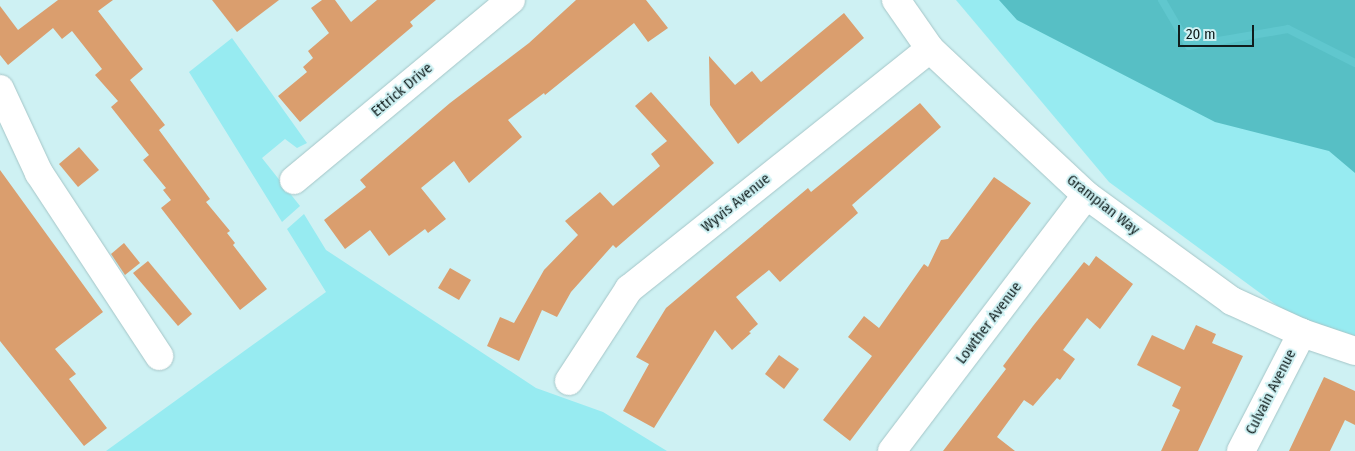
<!DOCTYPE html>
<html>
<head>
<meta charset="utf-8">
<style>
  body { margin:0 }
  #map { position:relative; width:1355px; height:451px; overflow:hidden; background:#cef1f3; font-family:"Fira Sans Condensed",sans-serif }
  div>[style] { position:absolute }
  .green>* { inset:0; background:#97ebf1 }
  .forest>* { inset:0; background:#57bfc5 }
  .stream>* { height:8px; margin:-4px; padding:0 4px; transform-origin:4px; border-radius:4px; background:#60c7ce }
  .building>* { inset:0; background:#da9e6e }
  .roads { filter:drop-shadow(0 0 1px #a4c5c7) drop-shadow(0 0 1px #a4c5c7) }
  .minor>* { height:28px; margin:-14px; padding:0 14px; transform-origin:14px; border-radius:14px; background:#fff }
  .tertiary>* { height:28px; margin:-14px; padding:0 14px; transform-origin:14px; border-radius:14px; background:#fff }
  span { translate:-50% -50%; white-space:nowrap; text-align:center; line-height:1.15; -webkit-text-stroke:4px #cef1f3; paint-order:stroke }
  .street-label { font-size:15px; color:#101d1d }
  .scale { position:absolute; left:1178px; top:25px; width:76px; height:22px; box-sizing:border-box; border:2px solid #101d1d; border-top:0; padding-left:6px; font-size:15px; line-height:18px; white-space:nowrap; color:#101d1d; -webkit-text-stroke:4px #cef1f3; paint-order:stroke }
</style>
</head>
<body>
<div id="map">
  <div class="green">
    <div style="clip-path:polygon(956px 0,1355px 0,1355px 336px,1290px 315px,1109px 182px)"></div>
    <div style="clip-path:polygon(232px 38px,307px 143px,297px 148px,285px 139px,262px 158px,300px 206px,282px 222px,189px 72px)"></div>
    <div style="clip-path:polygon(304px 214px,326px 250px,536px 388px,603px 412px,667px 451px,106px 451px,326px 292px,287px 229px)"></div>
  </div>
  <div class="forest">
    <div style="clip-path:polygon(999px 0,1355px 0,1355px 173px,1329px 151px,1215px 122px,1017px 20px)"></div>
  </div>
  <div class="stream">
    <div style="left:1162px;top:0;width:53px;rotate:59.6deg"></div>
    <div style="left:1189px;top:46px;width:100px;rotate:-9.7deg"></div>
    <div style="left:1288px;top:29px;width:75px;rotate:26.9deg"></div>
  </div>
  <div class="building">
    <div style="clip-path:polygon(58px 0,113px 0,98px 11px,143px 69px,130px 80px,165px 125px,159px 130px,210px 199px,206px 202px,230px 231px,227px 233px,235px 243px,233px 245px,267px 289px,240px 310px,161px 208px,171px 200px,163px 190px,166px 188px,143px 160px,149px 155px,111px 107px,118px 101px,95px 75px,102px 69px,72px 31px,62px 39px,53px 28px,8px 65px,0 55px,0 6px,18px 30px)"></div>
    <div style="clip-path:polygon(212px 0,279px 0,237px 32px)"></div>
    <div style="clip-path:polygon(322px 0,335px 0,351px 22px,377px 0,436px 0,410px 22px,413px 26px,300px 122px,278px 96px,307px 72px,303px 67px,313px 58px,308px 51px,329px 33px,311px 8px)"></div>
    <div style="clip-path:polygon(576px 0,646px 0,668px 28px,648px 42px,634px 23px,545px 95px,544px 93px,508px 120px,522px 137px,469px 183px,454px 161px,421px 188px,446px 219px,428px 233px,425px 229px,389px 256px,370px 230px,345px 249px,324px 220px,366px 187px,360px 180px,450px 103px,529px 43px)"></div>
    <div style="clip-path:polygon(844px 13px,864px 38px,738px 144px,710px 105px,709px 56px,735px 85px,752px 71px,761px 82px)"></div>
    <div style="clip-path:polygon(651px 92px,714px 163px,616px 248px,613px 245px,571px 292px,557px 317px,542px 310px,519px 361px,487px 346px,500px 317px,514px 323px,544px 270px,578px 235px,565px 221px,600px 192px,613px 206px,660px 166px,651px 154px,667px 141px,635px 106px)"></div>
    <div style="clip-path:polygon(920px 103px,941px 127px,852px 205px,858px 213px,780px 282px,769px 270px,736px 297px,758px 324px,749px 332px,751px 333px,732px 350px,715px 330px,654px 428px,623px 411px,649px 364px,636px 357px,666px 308px,808px 188px,811px 192px)"></div>
    <div style="clip-path:polygon(79px 147px,99px 170px,78px 187px,59px 164px)"></div>
    <div style="clip-path:polygon(0 170px,103px 312px,55px 349px,76px 374px,69px 379px,107px 428px,84px 446px,0 341px)"></div>
    <div style="clip-path:polygon(994px 177px,1031px 203px,850px 441px,823px 420px,872px 356px,848px 337px,864px 316px,879px 328px,924px 264px,928px 267px,941px 240px,948px 239px)"></div>
    <div style="clip-path:polygon(124px 243px,140px 263px,125px 275px,111px 254px)"></div>
    <div style="clip-path:polygon(1096px 256px,1133px 284px,1100px 329px,1087px 318px,1063px 350px,1075px 359px,1060px 380px,1057px 378px,1033px 406px,1024px 400px,997px 437px,1015px 451px,943px 451px,1006px 369px,1003px 366px,1033px 326px,1084px 262px,1089px 266px)"></div>
    <div style="clip-path:polygon(148px 261px,192px 314px,178px 326px,133px 273px)"></div>
    <div style="clip-path:polygon(450px 268px,471px 280px,459px 300px,438px 288px)"></div>
    <div style="clip-path:polygon(1196px 325px,1216px 334px,1212px 343px,1243px 356px,1198px 451px,1161px 451px,1180px 410px,1172px 406px,1181px 387px,1137px 365px,1152px 335px,1184px 350px)"></div>
    <div style="clip-path:polygon(779px 355px,799px 369px,784px 389px,765px 374px)"></div>
    <div style="clip-path:polygon(1324px 377px,1355px 391px,1355px 425px,1345px 420px,1330px 451px,1289px 451px)"></div>
  </div>
  <div class="roads">
    <div class="minor">
      <div style="left:0;top:89px;width:93px;rotate:65.1deg"></div>
      <div style="left:39px;top:173px;width:219px;rotate:56.7deg"></div>
      <div style="left:294px;top:180px;width:282px;rotate:-39.7deg"></div>
      <div style="left:569px;top:381px;width:110px;rotate:-56.9deg"></div>
      <div style="left:629px;top:289px;width:385px;rotate:-38.6deg"></div>
      <div style="left:892px;top:451px;width:321px;rotate:-52.8deg"></div>
      <div style="left:1241px;top:451px;width:133px;rotate:-62.7deg"></div>
    </div>
    <div class="tertiary">
      <div style="left:896px;top:0;width:60px;rotate:55.2deg"></div>
      <div style="left:930px;top:49px;width:214px;rotate:43.1deg"></div>
      <div style="left:1086px;top:195px;width:180px;rotate:36deg"></div>
      <div style="left:1232px;top:301px;width:77px;rotate:24.6deg"></div>
      <div style="left:1302px;top:333px;width:56px;rotate:18.8deg"></div>
    </div>
  </div>
  <div class="street-label">
    <span style="left:402px;top:90px;rotate:-40deg">Ettrick Drive</span>
    <span style="left:736px;top:203px;rotate:-39deg">Wyvis Avenue</span>
    <span style="left:1103px;top:205px;rotate:38deg">Grampian Way</span>
    <span style="left:989px;top:323px;rotate:-53deg">Lowther Avenue</span>
    <span style="left:1271px;top:392px;rotate:-63deg">Culvain Avenue</span>
  </div>
  <div class="scale">20 m</div>
</div>
</body>
</html>
